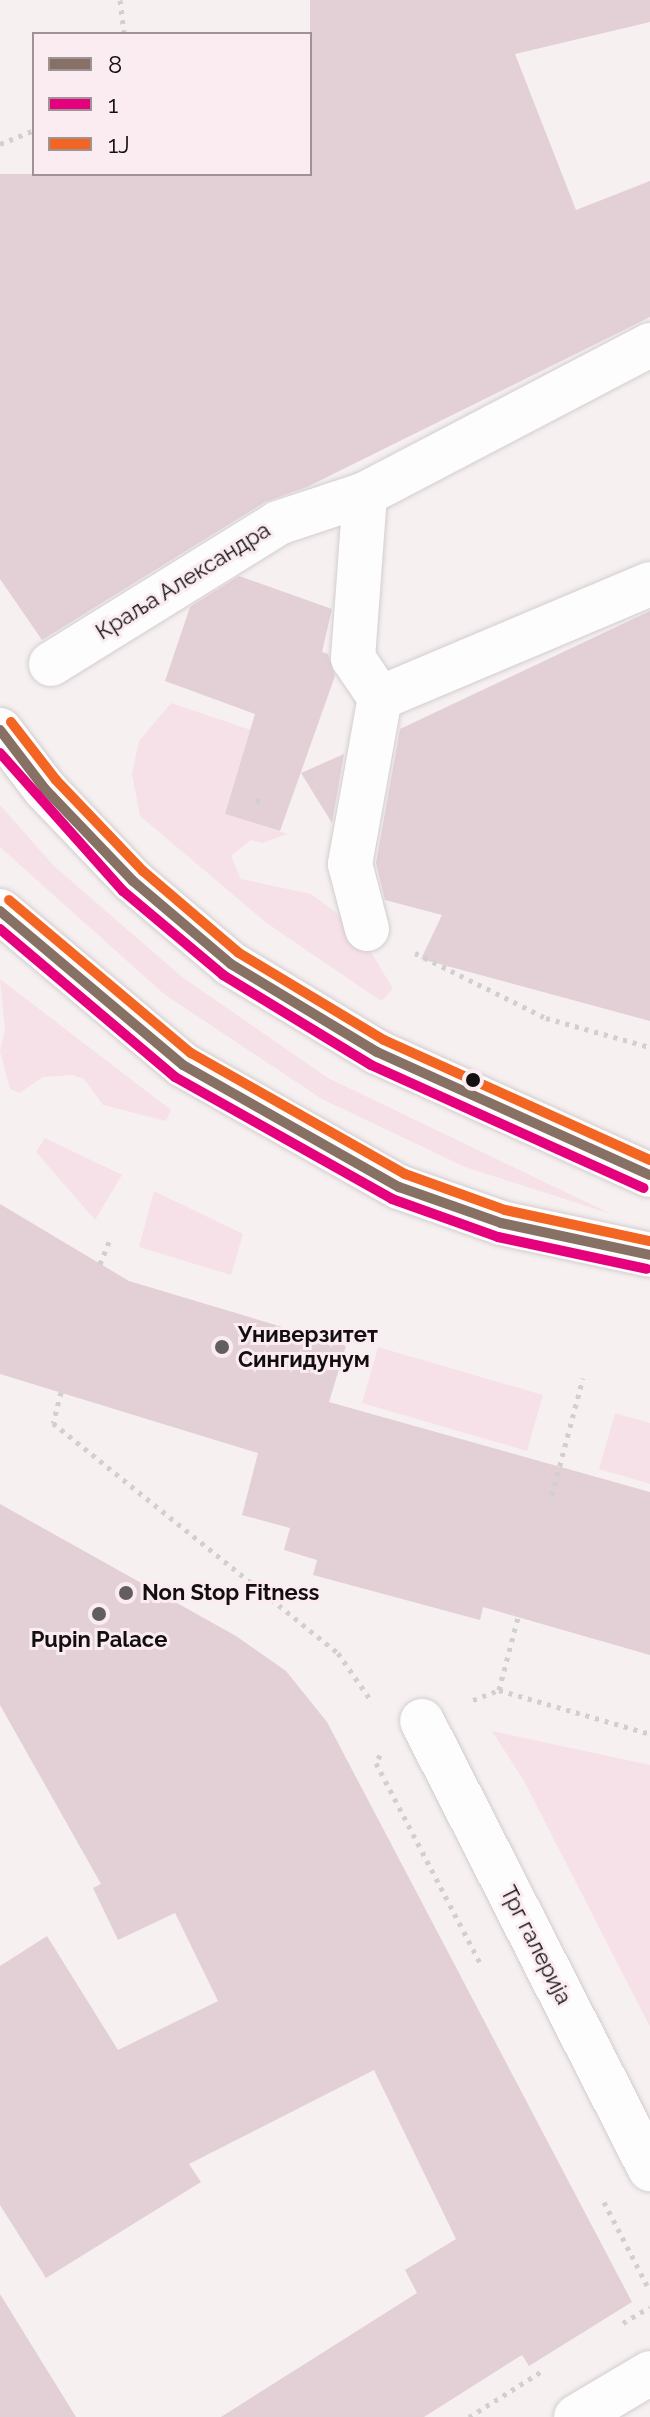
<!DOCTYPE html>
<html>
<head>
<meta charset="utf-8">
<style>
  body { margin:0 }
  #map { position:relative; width:650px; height:2417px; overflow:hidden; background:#f6f0f1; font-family:Raleway,sans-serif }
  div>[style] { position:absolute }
  .green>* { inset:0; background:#f7e1e8 }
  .building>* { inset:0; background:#e3d0d6 }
  .path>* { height:5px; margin-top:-2.5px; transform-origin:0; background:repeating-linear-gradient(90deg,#d2cfd0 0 4px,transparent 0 10px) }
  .roads { filter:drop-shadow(0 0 2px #d3cdcf) drop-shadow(0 0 2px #d3cdcf) }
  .minor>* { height:44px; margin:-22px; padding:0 22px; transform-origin:22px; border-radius:22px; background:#fefdfd }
  .major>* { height:44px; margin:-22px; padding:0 22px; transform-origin:22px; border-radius:22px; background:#fefdfd }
  .bus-1>* { height:10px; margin:-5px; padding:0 5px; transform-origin:5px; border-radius:5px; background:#867164 }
  .bus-2>* { height:10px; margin:-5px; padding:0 5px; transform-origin:5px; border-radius:5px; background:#e5007d }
  .bus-3>* { height:10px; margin:-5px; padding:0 5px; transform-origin:5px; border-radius:5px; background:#f26522 }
  .dots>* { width:22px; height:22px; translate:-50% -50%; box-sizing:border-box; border:4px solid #faecf0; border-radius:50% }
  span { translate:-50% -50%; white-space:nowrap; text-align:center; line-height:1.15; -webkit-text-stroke:6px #faecf0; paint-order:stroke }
  .street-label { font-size:22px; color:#130f10 }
  .poi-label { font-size:22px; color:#130f10; font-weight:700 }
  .left { translate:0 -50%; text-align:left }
  .legend { position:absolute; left:32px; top:32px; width:280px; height:144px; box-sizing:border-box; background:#faecf0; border:2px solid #9e9496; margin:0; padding:10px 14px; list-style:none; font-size:24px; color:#130f10 }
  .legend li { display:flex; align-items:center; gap:16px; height:40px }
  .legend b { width:40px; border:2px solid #9e9496 }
</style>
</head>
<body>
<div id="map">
  <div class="green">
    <div style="clip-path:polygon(171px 703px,260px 733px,225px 814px,288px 834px,262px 843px,251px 840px,231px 856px,241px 879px,311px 894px,357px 928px,393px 989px,381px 1001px,268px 924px,140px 816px,132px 774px,139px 741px)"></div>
    <div style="clip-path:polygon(0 805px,54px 866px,182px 977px,328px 1078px,611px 1214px,465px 1167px,322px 1099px,164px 994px,0 847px)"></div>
    <div style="clip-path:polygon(0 979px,171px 1110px,166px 1121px,103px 1105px,84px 1079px,72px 1075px,43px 1077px,19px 1093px,10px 1089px,0 1051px,5px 1030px)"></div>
    <div style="clip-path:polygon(45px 1138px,122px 1175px,95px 1220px,36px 1152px)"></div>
    <div style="clip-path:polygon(154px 1191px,243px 1234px,231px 1275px,139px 1247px)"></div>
    <div style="clip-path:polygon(378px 1347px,543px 1395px,527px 1451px,362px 1403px)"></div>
    <div style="clip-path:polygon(615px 1413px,650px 1423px,650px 1484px,599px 1469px)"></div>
    <div style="clip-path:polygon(492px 1731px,650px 1765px,650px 2027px,524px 1781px)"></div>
  </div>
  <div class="building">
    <div style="clip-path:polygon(310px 0,650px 0,650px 22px,515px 54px,576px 210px,650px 181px,650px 317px,307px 487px,265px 502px,42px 640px,0 579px,0 174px,310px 174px)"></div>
    <div style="clip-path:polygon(239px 576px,332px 609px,322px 652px,328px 654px,335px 676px,280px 831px,225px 814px,255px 714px,165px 681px,190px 607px)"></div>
    <div style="clip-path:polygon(650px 611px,650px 1021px,421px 959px,442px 915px,385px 900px,376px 863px,400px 729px)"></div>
    <div style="clip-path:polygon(344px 754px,332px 823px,301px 773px)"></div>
    <div style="clip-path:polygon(0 1204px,129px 1281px,346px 1346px,329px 1402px,650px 1492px,650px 1655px,483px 1607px,480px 1620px,313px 1575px,317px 1560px,284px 1550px,290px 1528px,242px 1515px,258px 1453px,0 1374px)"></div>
    <div style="clip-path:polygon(0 1504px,236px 1636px,286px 1671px,327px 1722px,632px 2302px,529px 2366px,522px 2355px,424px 2417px,221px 2417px,417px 2293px,405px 2270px,456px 2239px,374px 2070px,189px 2164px,201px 2182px,46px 2278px,0 2205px,0 1966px,47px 1936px,118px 2050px,218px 2001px,175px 1913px,118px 1940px,93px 1888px,101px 1884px,0 1705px)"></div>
    <div style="clip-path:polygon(0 2294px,76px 2417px,0 2417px)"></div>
  </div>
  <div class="path">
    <div style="left:120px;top:0;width:34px;rotate:83deg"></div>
    <div style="left:0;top:144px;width:37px;rotate:-22deg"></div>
    <div style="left:256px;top:800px;width:6px;rotate:18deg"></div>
    <div style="left:415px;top:953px;width:146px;rotate:26.4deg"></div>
    <div style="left:546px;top:1018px;width:108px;rotate:15.6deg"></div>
    <div style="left:100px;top:1264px;width:24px;rotate:-68deg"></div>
    <div style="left:61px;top:1392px;width:32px;rotate:104deg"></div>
    <div style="left:53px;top:1423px;width:366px;rotate:38.9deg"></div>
    <div style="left:338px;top:1653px;width:60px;rotate:55.2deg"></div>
    <div style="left:552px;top:1495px;width:121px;rotate:-75.2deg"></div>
    <div style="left:499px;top:1690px;width:157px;rotate:16.2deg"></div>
    <div style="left:473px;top:1700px;width:28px;rotate:-21deg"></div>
    <div style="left:499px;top:1690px;width:75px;rotate:-75.4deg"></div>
    <div style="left:380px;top:1755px;width:9px;rotate:117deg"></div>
    <div style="left:376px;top:1763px;width:225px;rotate:62.5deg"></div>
    <div style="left:604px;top:2202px;width:100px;rotate:62.7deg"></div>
    <div style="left:623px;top:2323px;width:31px;rotate:-31deg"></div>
    <div style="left:469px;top:2417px;width:86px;rotate:-32.2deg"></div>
  </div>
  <div class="roads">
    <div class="minor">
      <div style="left:51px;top:664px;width:267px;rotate:-31.8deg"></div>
      <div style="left:278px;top:523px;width:92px;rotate:-18.4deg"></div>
      <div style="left:380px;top:698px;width:293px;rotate:-22.9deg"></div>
      <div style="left:367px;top:929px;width:67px;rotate:-104.7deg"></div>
      <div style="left:350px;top:864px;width:169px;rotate:-79.8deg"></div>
      <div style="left:380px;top:698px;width:48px;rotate:-124deg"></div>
      <div style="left:353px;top:658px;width:164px;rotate:-85.8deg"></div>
      <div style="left:365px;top:494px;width:322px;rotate:-27.6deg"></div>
      <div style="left:422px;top:1721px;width:503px;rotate:63.03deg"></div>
      <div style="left:576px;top:2417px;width:86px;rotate:-30.7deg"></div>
    </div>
    <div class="major">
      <div style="left:0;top:730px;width:74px;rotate:52.7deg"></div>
      <div style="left:45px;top:789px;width:127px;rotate:46.3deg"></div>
      <div style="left:133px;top:881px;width:128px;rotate:40.3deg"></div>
      <div style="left:231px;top:964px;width:170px;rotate:31.1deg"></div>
      <div style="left:377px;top:1052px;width:299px;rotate:24.3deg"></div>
      <div style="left:0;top:911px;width:239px;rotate:40.1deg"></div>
      <div style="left:183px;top:1065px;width:248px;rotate:29.5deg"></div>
      <div style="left:399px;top:1187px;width:108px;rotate:19.4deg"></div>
      <div style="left:501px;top:1223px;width:152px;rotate:12.1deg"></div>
    </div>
  </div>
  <div class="bus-1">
    <div style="left:0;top:730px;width:74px;rotate:52.7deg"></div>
    <div style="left:45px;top:789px;width:127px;rotate:46.3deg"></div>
    <div style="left:133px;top:881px;width:128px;rotate:40.3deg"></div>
    <div style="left:231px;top:964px;width:170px;rotate:31.1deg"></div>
    <div style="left:377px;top:1052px;width:299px;rotate:24.3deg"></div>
    <div style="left:0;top:911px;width:239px;rotate:40.1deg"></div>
    <div style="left:183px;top:1065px;width:248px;rotate:29.5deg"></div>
    <div style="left:399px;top:1187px;width:108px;rotate:19.4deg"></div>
    <div style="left:501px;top:1223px;width:152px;rotate:12.1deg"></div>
  </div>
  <div class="bus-2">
    <div style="left:0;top:753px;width:185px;rotate:48.3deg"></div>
    <div style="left:123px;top:891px;width:131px;rotate:40deg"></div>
    <div style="left:223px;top:975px;width:173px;rotate:31.3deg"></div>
    <div style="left:371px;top:1065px;width:299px;rotate:24.3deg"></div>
    <div style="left:0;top:929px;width:229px;rotate:40.2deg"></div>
    <div style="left:175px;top:1077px;width:249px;rotate:29.3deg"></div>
    <div style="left:392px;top:1199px;width:113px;rotate:19.7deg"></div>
    <div style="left:498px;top:1237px;width:152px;rotate:12.1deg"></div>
  </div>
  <div class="bus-3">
    <div style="left:11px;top:722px;width:73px;rotate:52.2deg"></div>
    <div style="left:56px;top:780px;width:126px;rotate:46.3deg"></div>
    <div style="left:143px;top:871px;width:126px;rotate:40.5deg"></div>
    <div style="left:239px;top:953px;width:169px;rotate:31deg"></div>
    <div style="left:384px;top:1040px;width:292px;rotate:24.3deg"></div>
    <div style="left:9px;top:900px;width:238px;rotate:40.1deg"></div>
    <div style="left:191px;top:1053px;width:246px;rotate:29.5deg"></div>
    <div style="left:405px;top:1174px;width:106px;rotate:19.8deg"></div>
    <div style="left:505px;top:1210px;width:148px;rotate:12.1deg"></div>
  </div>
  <div class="dots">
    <div style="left:473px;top:1080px;background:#130f10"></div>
    <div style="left:222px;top:1347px;background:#625e5f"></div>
    <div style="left:126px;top:1593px;background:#625e5f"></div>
    <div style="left:99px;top:1614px;background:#625e5f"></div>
  </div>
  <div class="street-label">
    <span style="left:183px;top:581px;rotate:-32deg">Краља Александра</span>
    <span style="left:536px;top:1945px;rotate:63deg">Трг галерија</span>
  </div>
  <div class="poi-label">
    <span class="left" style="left:238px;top:1347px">Универзитет<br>Сингидунум</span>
    <span class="left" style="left:142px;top:1593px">Non Stop Fitness</span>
    <span style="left:99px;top:1640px">Pupin Palace</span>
  </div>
  <ul class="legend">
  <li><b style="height:10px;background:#867164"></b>8</li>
  <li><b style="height:10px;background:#e5007d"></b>1</li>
  <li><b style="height:10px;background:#f26522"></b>1J</li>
  </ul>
</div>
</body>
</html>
